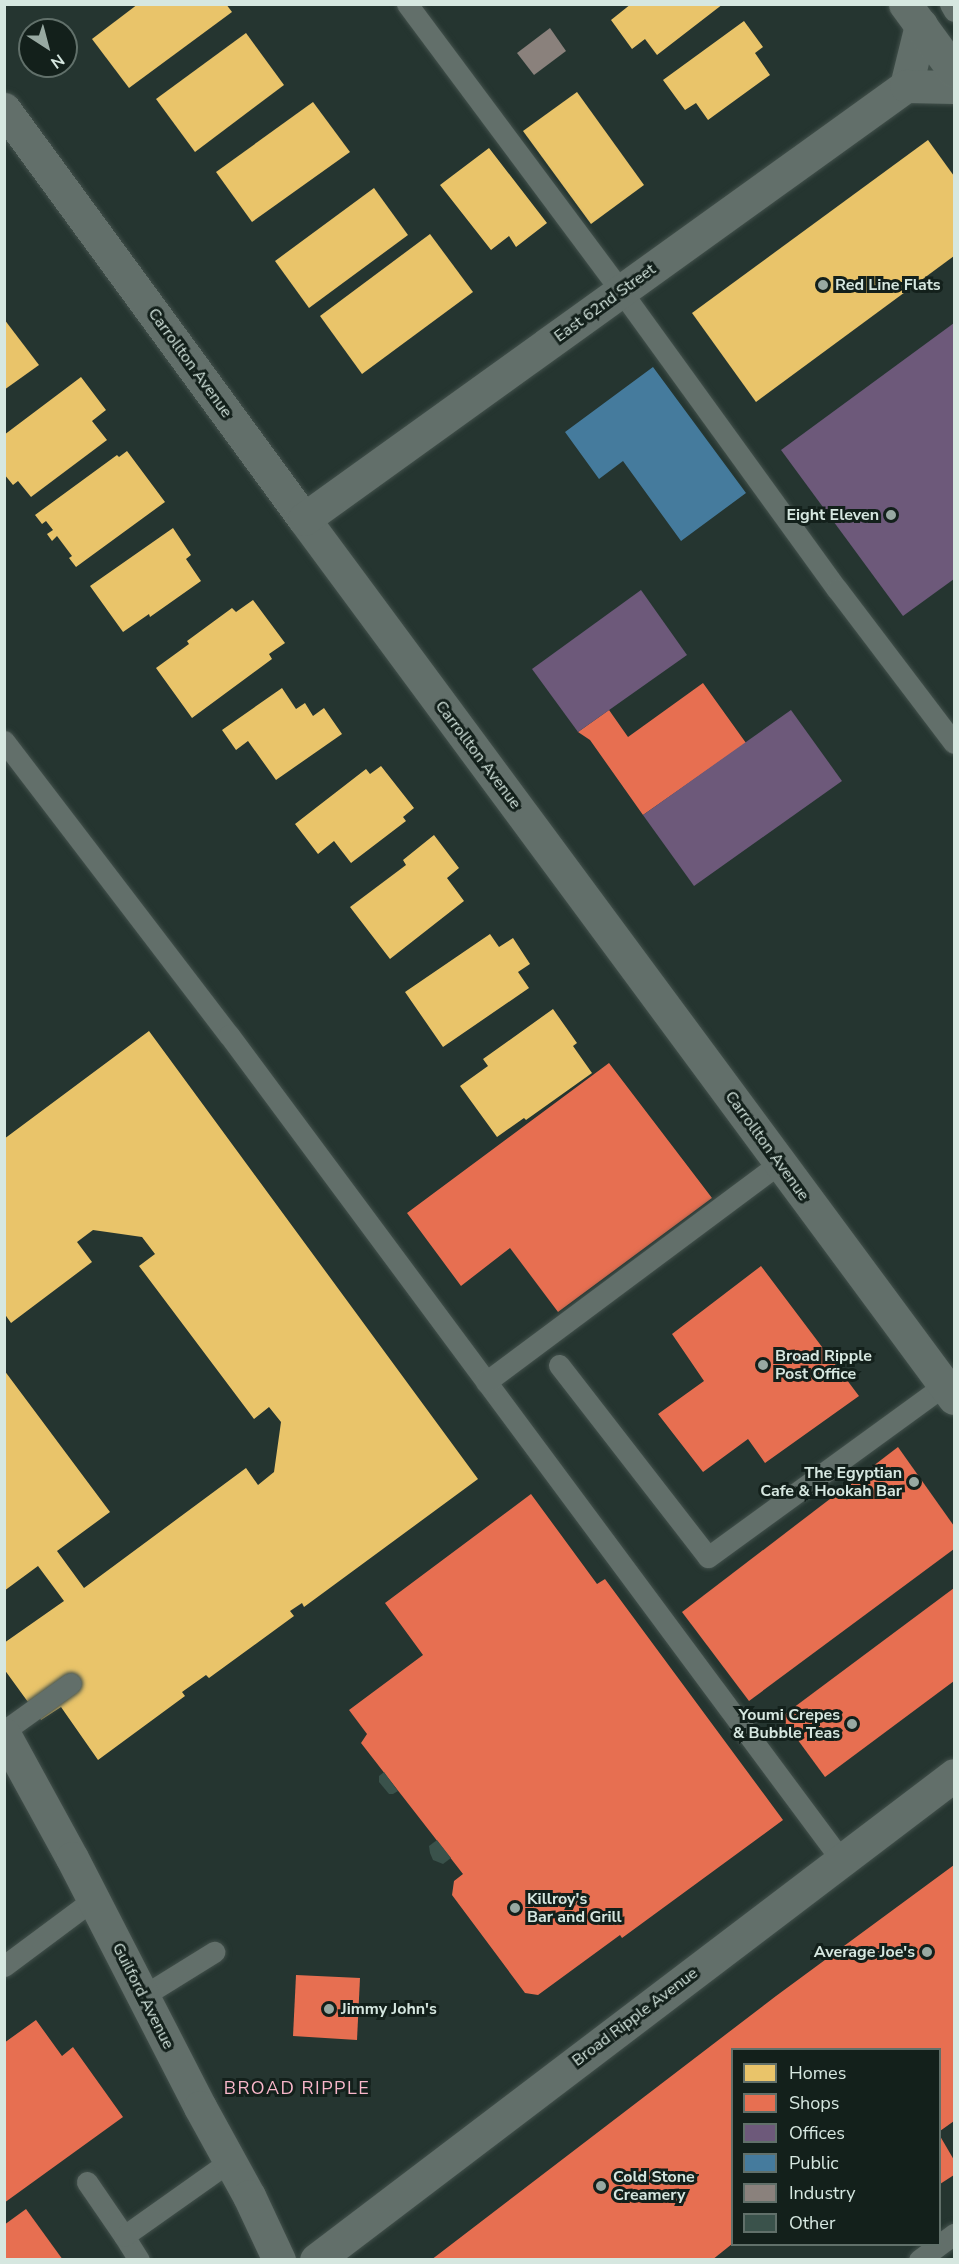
<!DOCTYPE html>
<html>
<head>
<meta charset="utf-8">
<style>
  body { margin:0 }
  #map { position:relative; width:959px; height:2264px; overflow:hidden; background:#253530; font-family:"Nunito Sans",sans-serif }
  div>[style] { position:absolute }
  .homes>* { inset:0; background:#e9c46a }
  .shops>* { inset:0; background:#e76f51 }
  .offices>* { inset:0; background:#6d597a }
  .public>* { inset:0; background:#457b9d }
  .industry>* { inset:0; background:#8a817c }
  .building>* { inset:0; background:#3a524b }
  .roads { filter:drop-shadow(0 0 2px #42504b) drop-shadow(0 0 2px #42504b) }
  .lane>* { height:21px; margin:-10.5px; padding:0 10.5px; transform-origin:10.5px; border-radius:10.5px; background:#626f6a }
  .street>* { height:33px; margin:-16.5px; padding:0 16.5px; transform-origin:16.5px; border-radius:16.5px; background:#626f6a }
  .secondary>* { height:33px; margin:-16.5px; padding:0 16.5px; transform-origin:16.5px; border-radius:16.5px; background:#626f6a }
  .dots>* { width:16px; height:16px; translate:-50% -50%; box-sizing:border-box; border:3px solid #13201b; border-radius:50% }
  span { translate:-50% -50%; white-space:nowrap; text-align:center; line-height:1.15; -webkit-text-stroke:6px #13201b; paint-order:stroke }
  .poi-label { font-size:16px; color:#d6e7e0; font-weight:700 }
  .left { translate:0 -50%; text-align:left }
  .right { translate:-100% -50%; text-align:right }
  .street-label { font-size:16px; color:#d6e7e0 }
  .neighbourhood-label { font-size:18px; color:#f9b7ca; letter-spacing:1.5px }
  .frame { position:absolute; inset:0; border:6px solid #d6e7e0; pointer-events:none }
  .legend { position:absolute; left:731px; top:2048px; width:210px; height:198px; box-sizing:border-box; background:#13201b; border:2px solid #61706a; margin:0; padding:8px 10px; list-style:none; font-size:18px; color:#d6e7e0 }
  .legend li { display:flex; align-items:center; gap:12px; height:30px }
  .legend b { width:30px; border:2px solid #61706a }
  .north { position:absolute; left:18px; top:18px; width:60px; height:60px; box-sizing:border-box; background:#13201b; border:2px solid #61706a; border-radius:50%; rotate:144deg; font-size:16px; font-weight:700; line-height:24px; text-align:center; color:#d6e7e0 }
  .north::after { content:''; display:block; margin:auto; width:21px; height:27px; background:#98a9a2; clip-path:polygon(50% 0,100% 100%,50% 72%,0 100%) }
</style>
</head>
<body>
<div id="map">
  <div class="homes">
    <div style="clip-path:polygon(138px 4px,226px 4px,232px 12px,129px 88px,92px 39px)"></div>
    <div style="clip-path:polygon(631px 4px,723px 4px,657px 55px,645px 39px,632px 49px,611px 20px)"></div>
    <div style="clip-path:polygon(744px 21px,763px 47px,755px 53px,770px 75px,708px 120px,696px 103px,685px 110px,663px 80px)"></div>
    <div style="clip-path:polygon(246px 33px,284px 85px,195px 152px,156px 99px)"></div>
    <div style="clip-path:polygon(577px 92px,644px 185px,591px 224px,523px 131px)"></div>
    <div style="clip-path:polygon(313px 102px,350px 152px,252px 222px,216px 172px)"></div>
    <div style="clip-path:polygon(928px 140px,954px 176px,954px 256px,756px 402px,692px 313px)"></div>
    <div style="clip-path:polygon(489px 148px,547px 223px,516px 247px,509px 236px,491px 250px,440px 185px)"></div>
    <div style="clip-path:polygon(374px 188px,408px 235px,309px 308px,275px 261px)"></div>
    <div style="clip-path:polygon(430px 234px,473px 292px,362px 374px,320px 316px)"></div>
    <div style="clip-path:polygon(4px 319px,39px 365px,4px 390px)"></div>
    <div style="clip-path:polygon(81px 377px,106px 410px,92px 421px,107px 440px,31px 497px,18px 481px,13px 485px,4px 474px,4px 435px)"></div>
    <div style="clip-path:polygon(127px 451px,165px 502px,76px 567px,69px 558px,72px 556px,57px 536px,52px 541px,47px 534px,53px 530px,46px 521px,42px 524px,35px 515px,117px 455px,119px 457px)"></div>
    <div style="clip-path:polygon(173px 528px,191px 555px,186px 559px,201px 581px,150px 617px,149px 614px,123px 632px,90px 586px)"></div>
    <div style="clip-path:polygon(253px 600px,285px 643px,269px 654px,272px 659px,192px 718px,156px 668px,189px 644px,187px 641px,232px 608px,236px 612px)"></div>
    <div style="clip-path:polygon(282px 688px,296px 709px,305px 703px,313px 716px,324px 708px,342px 734px,276px 780px,248px 741px,236px 750px,222px 730px)"></div>
    <div style="clip-path:polygon(381px 766px,414px 808px,403px 817px,406px 821px,351px 863px,334px 841px,318px 854px,295px 824px,366px 769px,370px 774px)"></div>
    <div style="clip-path:polygon(434px 835px,459px 868px,447px 878px,464px 901px,390px 959px,350px 907px,406px 865px,403px 860px)"></div>
    <div style="clip-path:polygon(490px 934px,499px 947px,513px 938px,530px 964px,518px 972px,529px 988px,443px 1047px,405px 992px)"></div>
    <div style="clip-path:polygon(553px 1009px,577px 1043px,573px 1046px,592px 1073px,526px 1120px,524px 1118px,497px 1137px,460px 1086px,488px 1066px,483px 1059px)"></div>
    <div style="clip-path:polygon(149px 1031px,478px 1479px,304px 1607px,302px 1603px,290px 1611px,294px 1616px,209px 1678px,206px 1675px,182px 1692px,185px 1696px,98px 1760px,61px 1707px,41px 1720px,4px 1669px,4px 1643px,64px 1601px,38px 1566px,4px 1591px,4px 1370px,110px 1512px,57px 1551px,84px 1588px,246px 1468px,258px 1485px,274px 1472px,281px 1422px,269px 1407px,254px 1419px,139px 1266px,155px 1254px,142px 1237px,93px 1230px,77px 1242px,92px 1262px,11px 1323px,4px 1313px,4px 1139px)"></div>
  </div>
  <div class="shops">
    <div style="clip-path:polygon(703px 683px,746px 743px,643px 815px,590px 740px,578px 732px,609px 710px,628px 737px)"></div>
    <div style="clip-path:polygon(609px 1063px,712px 1198px,558px 1312px,510px 1248px,461px 1286px,407px 1213px)"></div>
    <div style="clip-path:polygon(761px 1266px,859px 1396px,765px 1463px,748px 1439px,703px 1472px,658px 1414px,704px 1381px,672px 1334px)"></div>
    <div style="clip-path:polygon(898px 1447px,954px 1526px,954px 1549px,749px 1701px,682px 1612px)"></div>
    <div style="clip-path:polygon(531px 1494px,597px 1584px,605px 1579px,783px 1820px,622px 1938px,620px 1935px,538px 1995px,525px 1993px,452px 1895px,454px 1881px,463px 1874px,361px 1743px,367px 1734px,349px 1710px,423px 1655px,385px 1603px)"></div>
    <div style="clip-path:polygon(954px 1588px,954px 1681px,825px 1777px,781px 1717px)"></div>
    <div style="clip-path:polygon(954px 1865px,954px 2121px,940px 2131px,940px 2050px,732px 2050px,732px 2244px,712px 2260px,431px 2260px,776px 1996px)"></div>
    <div style="clip-path:polygon(296px 1975px,360px 1978px,357px 2040px,293px 2036px)"></div>
    <div style="clip-path:polygon(36px 2020px,62px 2056px,73px 2047px,123px 2117px,4px 2203px,4px 2043px)"></div>
    <div style="clip-path:polygon(940px 2136px,954px 2160px,954px 2175px,940px 2184px)"></div>
    <div style="clip-path:polygon(26px 2209px,63px 2260px,4px 2260px,4px 2225px)"></div>
  </div>
  <div class="offices">
    <div style="clip-path:polygon(954px 323px,954px 579px,903px 616px,781px 450px)"></div>
    <div style="clip-path:polygon(641px 590px,687px 655px,578px 732px,532px 669px)"></div>
    <div style="clip-path:polygon(791px 710px,842px 781px,694px 886px,643px 815px)"></div>
  </div>
  <div class="public">
    <div style="clip-path:polygon(653px 367px,746px 493px,681px 541px,623px 461px,599px 479px,565px 432px)"></div>
  </div>
  <div class="industry">
    <div style="clip-path:polygon(550px 28px,566px 51px,534px 75px,517px 53px)"></div>
  </div>
  <div class="building">
    <div style="clip-path:polygon(384px 1772px,398px 1791px,393px 1794px,389px 1794px,379px 1782px,379px 1776px)"></div>
    <div style="clip-path:polygon(437px 1840px,451px 1858px,443px 1864px,433px 1860px,430px 1853px,429px 1846px)"></div>
  </div>
  <div class="roads">
    <div class="lane">
      <div style="left:407px;top:4px;width:358px;rotate:53.3deg"></div>
      <div style="left:621px;top:291px;width:368px;rotate:54.1deg"></div>
      <div style="left:837px;top:589px;width:193px;rotate:52.8deg"></div>
      <div style="left:950px;top:4px;width:8px;rotate:60deg"></div>
      <div style="left:4px;top:741px;width:370px;rotate:52.6deg"></div>
      <div style="left:229px;top:1035px;width:1029px;rotate:53.42deg"></div>
      <div style="left:559px;top:1365px;width:243px;rotate:52.2deg"></div>
      <div style="left:708px;top:1557px;width:293px;rotate:-36deg"></div>
      <div style="left:486px;top:1382px;width:367px;rotate:-36.7deg"></div>
      <div style="left:4px;top:1731px;width:82px;rotate:-35.6deg"></div>
      <div style="left:4px;top:1966px;width:112px;rotate:-36.7deg"></div>
      <div style="left:143px;top:1996px;width:84px;rotate:-31.8deg"></div>
      <div style="left:87px;top:2182px;width:65px;rotate:55.6deg"></div>
      <div style="left:139px;top:2260px;width:28px;rotate:-122deg"></div>
      <div style="left:124px;top:2236px;width:130px;rotate:-35.3deg"></div>
      <div style="left:919px;top:2260px;width:44px;rotate:-36.6deg"></div>
    </div>
    <div class="street">
      <div style="left:906px;top:86px;width:63px;rotate:-76.2deg"></div>
      <div style="left:4px;top:109px;width:508px;rotate:53.81deg"></div>
      <div style="left:304px;top:519px;width:1093px;rotate:53.52deg"></div>
      <div style="left:304px;top:519px;width:742px;rotate:-35.73deg"></div>
      <div style="left:906px;top:86px;width:48px;rotate:1.2deg"></div>
      <div style="left:4px;top:1734px;width:141px;rotate:61.3deg"></div>
      <div style="left:72px;top:1858px;width:280px;rotate:62.8deg"></div>
      <div style="left:200px;top:2107px;width:102px;rotate:61.2deg"></div>
      <div style="left:249px;top:2196px;width:71px;rotate:64.9deg"></div>
    </div>
    <div class="secondary">
      <div style="left:905px;top:4px;width:83px;rotate:53.8deg"></div>
      <div style="left:316px;top:2260px;width:801px;rotate:-37.24deg"></div>
    </div>
  </div>
  <div class="dots">
    <div style="left:823px;top:285px;background:#98a9a2"></div>
    <div style="left:891px;top:515px;background:#98a9a2"></div>
    <div style="left:763px;top:1365px;background:#98a9a2"></div>
    <div style="left:914px;top:1482px;background:#98a9a2"></div>
    <div style="left:852px;top:1724px;background:#98a9a2"></div>
    <div style="left:515px;top:1908px;background:#98a9a2"></div>
    <div style="left:927px;top:1952px;background:#98a9a2"></div>
    <div style="left:329px;top:2009px;background:#98a9a2"></div>
    <div style="left:601px;top:2186px;background:#98a9a2"></div>
  </div>
  <div class="poi-label">
    <span class="left" style="left:835px;top:285px">Red Line Flats</span>
    <span class="right" style="left:879px;top:515px">Eight Eleven</span>
    <span class="left" style="left:775px;top:1365px">Broad Ripple<br>Post Office</span>
    <span class="right" style="left:902px;top:1482px">The Egyptian<br>Cafe &amp; Hookah Bar</span>
    <span class="right" style="left:840px;top:1724px">Youmi Crepes<br>&amp; Bubble Teas</span>
    <span class="left" style="left:527px;top:1908px">Killroy's<br>Bar and Grill</span>
    <span class="right" style="left:915px;top:1952px">Average Joe's</span>
    <span class="left" style="left:341px;top:2009px">Jimmy John's</span>
    <span class="left" style="left:613px;top:2186px">Cold Stone<br>Creamery</span>
  </div>
  <div class="street-label">
    <span style="left:605px;top:303px;rotate:-36deg">East 62nd Street</span>
    <span style="left:190px;top:363px;rotate:54deg">Carrollton Avenue</span>
    <span style="left:478px;top:755px;rotate:53deg">Carrollton Avenue</span>
    <span style="left:767px;top:1146px;rotate:54deg">Carrollton Avenue</span>
    <span style="left:143px;top:1996px;rotate:63deg">Guilford Avenue</span>
    <span style="left:635px;top:2017px;rotate:-37deg">Broad Ripple Avenue</span>
  </div>
  <div class="neighbourhood-label">
    <span style="left:297px;top:2088px">BROAD RIPPLE</span>
  </div>
  <div class="frame"></div>
  <ul class="legend">
  <li><b style="height:16px;background:#e9c46a"></b>Homes</li>
  <li><b style="height:16px;background:#e76f51"></b>Shops</li>
  <li><b style="height:16px;background:#6d597a"></b>Offices</li>
  <li><b style="height:16px;background:#457b9d"></b>Public</li>
  <li><b style="height:16px;background:#8a817c"></b>Industry</li>
  <li><b style="height:16px;background:#3a524b"></b>Other</li>
  </ul>
  <div class="north">N</div>
</div>
</body>
</html>
